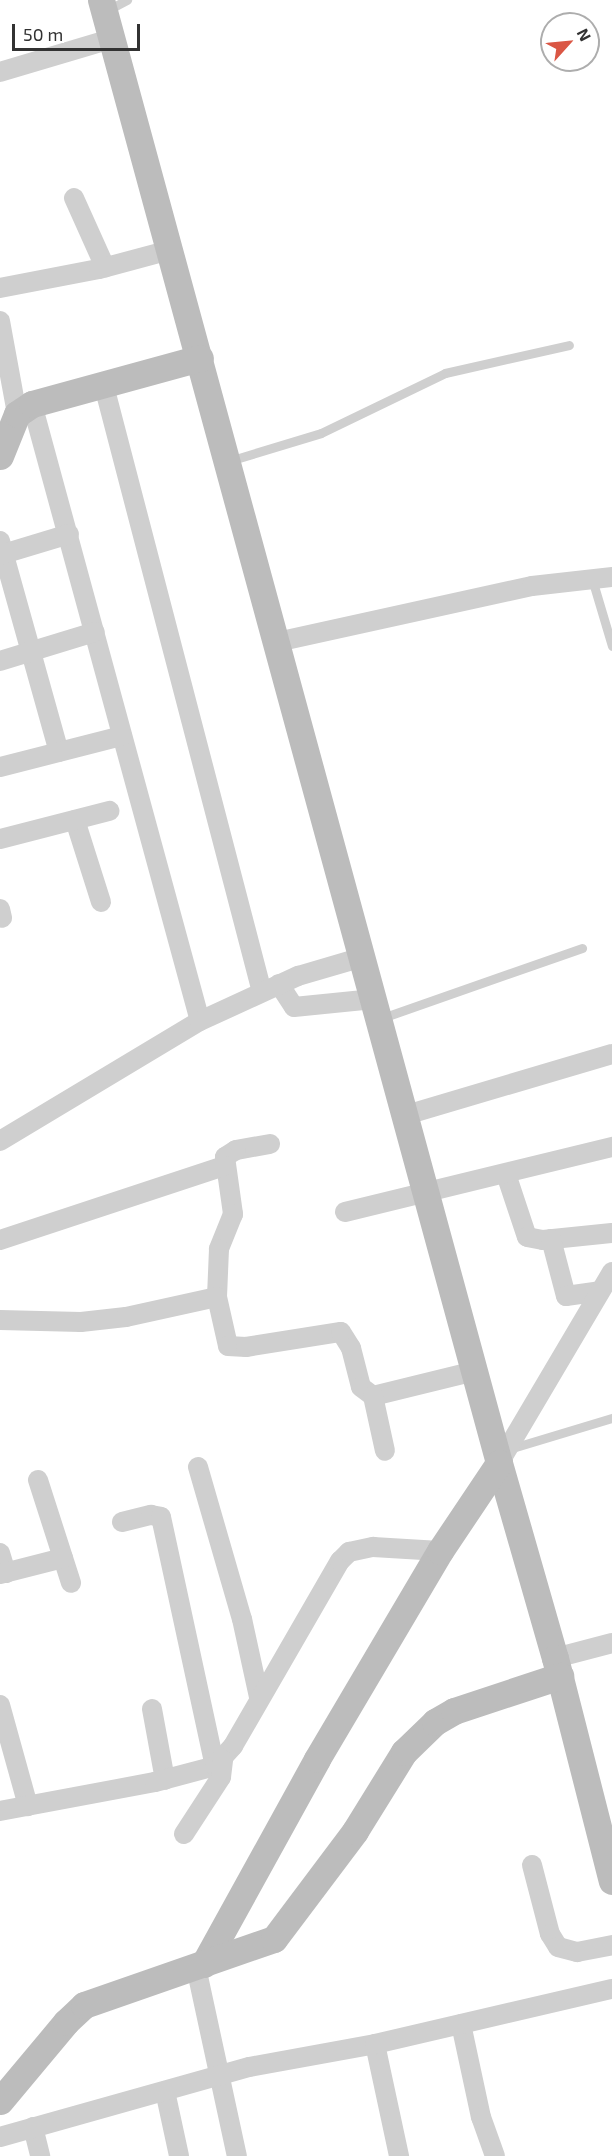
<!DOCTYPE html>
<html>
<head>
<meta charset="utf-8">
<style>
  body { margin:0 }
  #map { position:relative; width:612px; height:2156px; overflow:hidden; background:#fff; font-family:"Exo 2",sans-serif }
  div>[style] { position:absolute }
  .lane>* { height:9px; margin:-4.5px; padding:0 4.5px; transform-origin:4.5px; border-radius:4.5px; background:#cfcfcf }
  .street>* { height:20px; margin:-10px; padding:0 10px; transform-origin:10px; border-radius:10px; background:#cfcfcf }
  .secondary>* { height:27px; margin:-13.5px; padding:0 13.5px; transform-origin:13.5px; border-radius:13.5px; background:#bcbcbc }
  span { translate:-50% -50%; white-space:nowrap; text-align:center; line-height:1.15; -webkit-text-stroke:6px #fff; paint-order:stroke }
  .north { position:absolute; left:540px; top:12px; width:60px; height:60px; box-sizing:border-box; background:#fff; border:2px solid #adadad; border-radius:50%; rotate:63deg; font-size:16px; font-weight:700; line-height:24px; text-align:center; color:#323232 }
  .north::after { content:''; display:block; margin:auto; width:21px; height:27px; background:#da5644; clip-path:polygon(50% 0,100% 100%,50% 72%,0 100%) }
  .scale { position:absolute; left:12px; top:24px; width:128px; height:27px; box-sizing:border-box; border:3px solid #323232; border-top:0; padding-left:8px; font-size:18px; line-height:21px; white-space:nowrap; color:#323232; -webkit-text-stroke:4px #fff; paint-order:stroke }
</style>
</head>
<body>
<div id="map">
  <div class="lane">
    <div style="left:106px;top:11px;width:24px;rotate:-28deg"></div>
    <div style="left:229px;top:461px;width:96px;rotate:-16.9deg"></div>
    <div style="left:321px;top:433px;width:138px;rotate:-25.8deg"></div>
    <div style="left:445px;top:373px;width:127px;rotate:-12.7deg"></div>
    <div style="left:592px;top:579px;width:70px;rotate:73.4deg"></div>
    <div style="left:382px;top:1018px;width:212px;rotate:-19.3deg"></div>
    <div style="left:509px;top:1449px;width:108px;rotate:-16.8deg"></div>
  </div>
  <div class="street">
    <div style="left:0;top:72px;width:116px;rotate:-16.6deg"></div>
    <div style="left:74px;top:198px;width:76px;rotate:65.8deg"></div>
    <div style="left:0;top:288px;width:101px;rotate:-10.9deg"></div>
    <div style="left:99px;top:269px;width:73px;rotate:-15deg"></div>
    <div style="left:0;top:321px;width:95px;rotate:79.6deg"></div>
    <div style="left:104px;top:386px;width:626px;rotate:75.39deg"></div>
    <div style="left:32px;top:404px;width:639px;rotate:74.77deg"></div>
    <div style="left:0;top:541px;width:219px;rotate:74.4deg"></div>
    <div style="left:0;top:555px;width:72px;rotate:-16.9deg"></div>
    <div style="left:277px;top:642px;width:261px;rotate:-12.4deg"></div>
    <div style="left:532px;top:586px;width:81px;rotate:-6.4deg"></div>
    <div style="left:0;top:661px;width:99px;rotate:-17deg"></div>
    <div style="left:0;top:767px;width:126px;rotate:-14.3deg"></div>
    <div style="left:75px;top:820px;width:86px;rotate:72.4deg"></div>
    <div style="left:0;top:839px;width:113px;rotate:-14.4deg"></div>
    <div style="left:0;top:909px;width:9px;rotate:77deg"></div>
    <div style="left:279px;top:984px;width:27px;rotate:57deg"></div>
    <div style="left:294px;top:1007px;width:80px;rotate:-5.7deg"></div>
    <div style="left:406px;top:1115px;width:215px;rotate:-16.5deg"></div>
    <div style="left:0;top:1141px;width:233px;rotate:-31deg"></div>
    <div style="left:200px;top:1021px;width:108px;rotate:-24.7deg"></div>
    <div style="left:298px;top:976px;width:68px;rotate:-16.3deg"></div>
    <div style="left:270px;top:1144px;width:35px;rotate:170deg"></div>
    <div style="left:236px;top:1150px;width:13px;rotate:148deg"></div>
    <div style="left:225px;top:1157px;width:58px;rotate:82deg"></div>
    <div style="left:233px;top:1214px;width:38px;rotate:112deg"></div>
    <div style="left:219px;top:1249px;width:48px;rotate:92.4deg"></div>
    <div style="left:217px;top:1297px;width:50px;rotate:77.3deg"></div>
    <div style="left:228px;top:1346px;width:18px;rotate:3deg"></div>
    <div style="left:246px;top:1347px;width:96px;rotate:-9deg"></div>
    <div style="left:341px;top:1332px;width:19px;rotate:58deg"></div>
    <div style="left:351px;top:1348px;width:40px;rotate:75.6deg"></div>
    <div style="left:361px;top:1387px;width:15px;rotate:37deg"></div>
    <div style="left:373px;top:1396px;width:105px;rotate:-13.8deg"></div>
    <div style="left:506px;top:1174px;width:66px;rotate:71.6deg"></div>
    <div style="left:527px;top:1237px;width:16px;rotate:11deg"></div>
    <div style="left:543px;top:1240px;width:69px;rotate:-5.8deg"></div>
    <div style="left:345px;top:1212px;width:275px;rotate:-13.7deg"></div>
    <div style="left:551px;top:1239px;width:59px;rotate:75.3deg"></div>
    <div style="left:566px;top:1296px;width:34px;rotate:-8deg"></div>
    <div style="left:0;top:1240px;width:236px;rotate:-18.3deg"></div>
    <div style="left:0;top:1320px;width:81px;rotate:1.4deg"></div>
    <div style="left:81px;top:1322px;width:45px;rotate:-6.3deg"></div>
    <div style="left:126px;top:1317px;width:93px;rotate:-12.4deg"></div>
    <div style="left:373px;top:1396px;width:56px;rotate:77.7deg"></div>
    <div style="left:499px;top:1463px;width:222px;rotate:-59.4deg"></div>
    <div style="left:198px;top:1467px;width:158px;rotate:73.9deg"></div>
    <div style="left:242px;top:1619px;width:80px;rotate:77.7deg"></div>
    <div style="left:38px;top:1480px;width:108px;rotate:72.2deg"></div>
    <div style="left:122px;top:1522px;width:30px;rotate:-14deg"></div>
    <div style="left:151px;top:1515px;width:10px;rotate:11deg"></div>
    <div style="left:161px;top:1517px;width:255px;rotate:77.8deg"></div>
    <div style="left:0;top:1553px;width:21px;rotate:73deg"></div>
    <div style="left:0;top:1574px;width:65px;rotate:-14.3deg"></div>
    <div style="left:555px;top:1658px;width:59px;rotate:-14.7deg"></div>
    <div style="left:0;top:1705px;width:105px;rotate:74.5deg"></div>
    <div style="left:152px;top:1709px;width:72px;rotate:79.6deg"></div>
    <div style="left:0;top:1811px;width:158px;rotate:-10.6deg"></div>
    <div style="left:155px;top:1782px;width:62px;rotate:-14.9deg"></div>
    <div style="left:215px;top:1766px;width:27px;rotate:-48deg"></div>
    <div style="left:233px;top:1746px;width:214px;rotate:-60deg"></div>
    <div style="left:340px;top:1561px;width:13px;rotate:-45deg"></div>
    <div style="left:349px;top:1552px;width:25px;rotate:-12deg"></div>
    <div style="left:373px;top:1547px;width:67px;rotate:3.4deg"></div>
    <div style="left:184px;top:1834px;width:68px;rotate:-57deg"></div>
    <div style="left:221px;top:1777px;width:17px;rotate:-83deg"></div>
    <div style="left:532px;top:1865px;width:71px;rotate:75.4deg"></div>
    <div style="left:550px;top:1934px;width:15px;rotate:58deg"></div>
    <div style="left:558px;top:1947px;width:20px;rotate:15deg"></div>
    <div style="left:577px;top:1952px;width:36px;rotate:-11deg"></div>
    <div style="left:196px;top:1967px;width:193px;rotate:77.8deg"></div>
    <div style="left:461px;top:2024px;width:95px;rotate:77.9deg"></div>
    <div style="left:481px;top:2117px;width:41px;rotate:70.3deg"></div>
    <div style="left:375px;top:2044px;width:115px;rotate:77.9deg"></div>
    <div style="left:165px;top:2091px;width:66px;rotate:77.8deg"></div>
    <div style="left:33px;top:2127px;width:30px;rotate:76deg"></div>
    <div style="left:0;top:2137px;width:259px;rotate:-15.7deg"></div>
    <div style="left:249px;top:2067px;width:128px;rotate:-10.3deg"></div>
    <div style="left:375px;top:2044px;width:243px;rotate:-13.1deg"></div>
  </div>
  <div class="secondary">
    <div style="left:101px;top:0;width:1516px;rotate:74.78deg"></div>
    <div style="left:499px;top:1463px;width:203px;rotate:74deg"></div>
    <div style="left:555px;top:1658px;width:230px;rotate:75.7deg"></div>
    <div style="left:0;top:456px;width:45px;rotate:-68deg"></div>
    <div style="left:17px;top:414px;width:18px;rotate:-34deg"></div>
    <div style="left:32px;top:404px;width:174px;rotate:-15.3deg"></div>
    <div style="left:204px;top:1964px;width:234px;rotate:-61.1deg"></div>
    <div style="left:317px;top:1759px;width:242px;rotate:-59.4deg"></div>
    <div style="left:440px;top:1551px;width:106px;rotate:-56.2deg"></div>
    <div style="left:0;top:2101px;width:103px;rotate:-50.1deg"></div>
    <div style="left:66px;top:2022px;width:25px;rotate:-43deg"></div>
    <div style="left:84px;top:2005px;width:201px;rotate:-19.2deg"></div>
    <div style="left:274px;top:1939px;width:135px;rotate:-53.1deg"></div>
    <div style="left:355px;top:1831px;width:93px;rotate:-58.2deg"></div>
    <div style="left:404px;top:1752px;width:43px;rotate:-44.1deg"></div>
    <div style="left:435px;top:1722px;width:22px;rotate:-30deg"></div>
    <div style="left:454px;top:1711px;width:112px;rotate:-18.3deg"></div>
  </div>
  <div class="north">N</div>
  <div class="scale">50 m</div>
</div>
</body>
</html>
